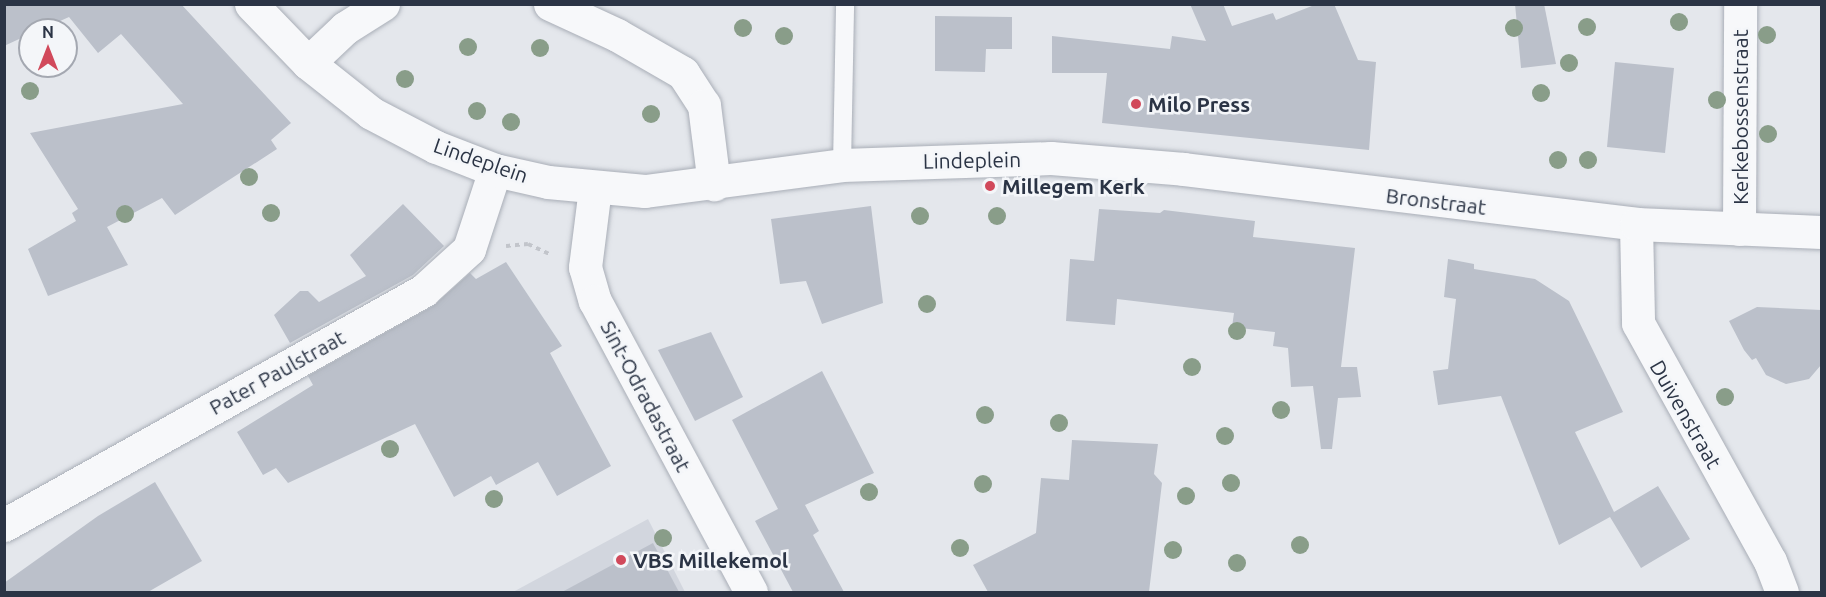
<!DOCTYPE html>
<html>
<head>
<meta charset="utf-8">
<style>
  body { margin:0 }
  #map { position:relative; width:1826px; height:597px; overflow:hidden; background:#e4e7ec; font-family:Ubuntu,sans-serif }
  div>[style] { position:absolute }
  .built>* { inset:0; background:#d2d6de }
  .building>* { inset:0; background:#bbc0ca }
  .path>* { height:4px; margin-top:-2px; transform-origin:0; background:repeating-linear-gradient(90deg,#c2c5cb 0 4.5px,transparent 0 9px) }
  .roads { filter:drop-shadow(0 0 2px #a9aeb7) drop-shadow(0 0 2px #a9aeb7) }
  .service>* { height:18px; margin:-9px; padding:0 9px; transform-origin:9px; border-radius:9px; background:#f7f8fa }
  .minor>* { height:33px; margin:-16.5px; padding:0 16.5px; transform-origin:16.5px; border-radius:16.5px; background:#f7f8fa }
  .tertiary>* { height:33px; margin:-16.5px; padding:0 16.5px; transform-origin:16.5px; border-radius:16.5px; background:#f7f8fa }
  .trees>* { width:18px; height:18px; margin:-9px; border-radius:50%; background:#899d89 }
  .dots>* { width:16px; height:16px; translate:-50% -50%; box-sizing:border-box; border:3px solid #f4f6f9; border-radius:50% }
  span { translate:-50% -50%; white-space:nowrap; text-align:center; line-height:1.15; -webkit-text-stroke:5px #f4f6f9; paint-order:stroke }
  .poi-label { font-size:21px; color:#2b3445; font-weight:700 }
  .left { translate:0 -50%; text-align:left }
  .street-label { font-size:21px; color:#2b3445 }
  .frame { position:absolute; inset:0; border:6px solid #2b3445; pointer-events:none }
  .north { position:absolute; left:18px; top:18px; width:60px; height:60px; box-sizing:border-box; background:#f4f6f9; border:2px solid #a4a8b1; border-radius:50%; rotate:0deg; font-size:16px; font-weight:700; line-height:24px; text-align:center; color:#2b3445 }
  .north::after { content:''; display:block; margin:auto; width:21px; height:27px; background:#d1495b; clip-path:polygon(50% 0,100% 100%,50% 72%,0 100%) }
</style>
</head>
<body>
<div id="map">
  <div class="built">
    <div style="clip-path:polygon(648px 519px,685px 592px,513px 592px)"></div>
  </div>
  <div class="building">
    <div style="clip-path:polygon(4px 4px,181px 4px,291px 123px,271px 140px,277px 149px,175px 215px,162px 198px,107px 227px,128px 265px,48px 296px,28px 249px,76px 221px,72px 213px,78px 209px,30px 133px,183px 104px,121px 34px,98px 53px,69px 17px,40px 30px,30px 30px,30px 34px,4px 46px)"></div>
    <div style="clip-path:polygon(1190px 4px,1223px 4px,1232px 26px,1273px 13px,1276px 20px,1317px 4px,1334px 4px,1358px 60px,1376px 62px,1369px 150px,1102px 123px,1107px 73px,1052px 73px,1052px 36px,1170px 49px,1172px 36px,1206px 41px)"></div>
    <div style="clip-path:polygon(1515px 4px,1544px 4px,1556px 64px,1521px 68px)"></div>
    <div style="clip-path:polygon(935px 16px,1012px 17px,1012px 49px,986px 49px,985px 72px,935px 71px)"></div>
    <div style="clip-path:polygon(1615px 62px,1674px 68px,1665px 153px,1607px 147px)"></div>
    <div style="clip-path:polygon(403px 204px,444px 246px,413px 275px,290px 343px,274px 315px,300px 291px,308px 291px,319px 302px,366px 276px,350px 255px)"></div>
    <div style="clip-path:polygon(871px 206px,883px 303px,822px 324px,806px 281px,780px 284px,771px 219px)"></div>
    <div style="clip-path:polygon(1099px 209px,1160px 213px,1164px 210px,1255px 221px,1253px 237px,1355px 248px,1341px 367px,1357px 367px,1361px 397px,1338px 398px,1332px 449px,1321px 449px,1313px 386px,1291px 387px,1288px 348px,1273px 346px,1275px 332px,1232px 327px,1234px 313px,1117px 299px,1115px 325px,1066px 321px,1070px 259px,1094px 261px)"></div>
    <div style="clip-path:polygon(1448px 259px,1474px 264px,1474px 269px,1535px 279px,1569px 301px,1623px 412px,1575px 432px,1614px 512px,1658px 486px,1690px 539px,1641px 568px,1610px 517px,1559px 545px,1501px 396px,1438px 405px,1433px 371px,1448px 369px,1456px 299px,1444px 297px)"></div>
    <div style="clip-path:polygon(506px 262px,562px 346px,550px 353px,611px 466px,557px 496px,538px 462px,496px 485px,491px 476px,454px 497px,415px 424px,288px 483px,276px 468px,263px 475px,237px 432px,313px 385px,308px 376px,433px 306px,470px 273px,476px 279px)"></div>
    <div style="clip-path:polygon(1757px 307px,1821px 310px,1821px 365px,1809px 379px,1786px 384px,1766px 375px,1756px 358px,1752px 360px,1744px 350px,1729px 321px)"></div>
    <div style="clip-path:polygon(711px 332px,743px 397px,695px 421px,658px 350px)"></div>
    <div style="clip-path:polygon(822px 371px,874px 473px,805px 505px,819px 531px,813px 535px,844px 592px,793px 592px,755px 521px,778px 509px,732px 420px)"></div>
    <div style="clip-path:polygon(1072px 440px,1158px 444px,1154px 474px,1162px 483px,1149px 592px,988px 592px,973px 565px,1036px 533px,1041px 478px,1069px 480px)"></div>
    <div style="clip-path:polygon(155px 482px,202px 561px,148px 592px,4px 592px,4px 583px,98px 516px)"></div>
    <div style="clip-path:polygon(653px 543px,679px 592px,562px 592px)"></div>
  </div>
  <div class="path">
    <div style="left:506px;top:246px;width:22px;rotate:-5deg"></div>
    <div style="left:528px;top:244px;width:26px;rotate:25deg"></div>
  </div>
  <div class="roads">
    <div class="service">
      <div style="left:842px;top:165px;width:161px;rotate:-88.9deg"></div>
    </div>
    <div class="minor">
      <div style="left:550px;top:4px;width:74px;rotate:24.8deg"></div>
      <div style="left:617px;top:35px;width:76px;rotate:29.9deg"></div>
      <div style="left:683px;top:73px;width:38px;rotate:57deg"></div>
      <div style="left:704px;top:105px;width:80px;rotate:82.8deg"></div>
      <div style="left:308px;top:63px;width:51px;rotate:-43.4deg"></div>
      <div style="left:345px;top:28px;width:45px;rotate:-32.3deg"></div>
      <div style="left:595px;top:188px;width:80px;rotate:97.2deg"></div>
      <div style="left:585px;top:267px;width:35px;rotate:74deg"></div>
      <div style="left:595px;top:301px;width:330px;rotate:61.8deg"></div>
      <div style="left:1636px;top:224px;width:99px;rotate:88.8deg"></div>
      <div style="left:1638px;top:323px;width:272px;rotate:61deg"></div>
      <div style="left:1770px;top:561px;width:33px;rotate:69deg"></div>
      <div style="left:1739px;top:229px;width:225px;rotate:-89.7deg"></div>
      <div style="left:4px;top:525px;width:481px;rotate:-29.2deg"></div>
      <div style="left:424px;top:290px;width:61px;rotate:-42.3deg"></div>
      <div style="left:469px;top:249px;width:83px;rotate:-71.8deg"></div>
    </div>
    <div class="tertiary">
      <div style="left:251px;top:4px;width:82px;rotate:46deg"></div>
      <div style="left:308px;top:63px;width:80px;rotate:38.4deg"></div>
      <div style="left:371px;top:113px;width:73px;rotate:27.6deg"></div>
      <div style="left:436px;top:147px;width:63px;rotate:21.3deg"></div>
      <div style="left:495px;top:170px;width:54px;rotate:12.8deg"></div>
      <div style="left:548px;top:182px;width:97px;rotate:5.3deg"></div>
      <div style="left:645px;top:191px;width:199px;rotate:-7.5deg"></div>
      <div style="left:842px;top:165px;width:209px;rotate:-1.9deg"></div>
      <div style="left:1051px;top:158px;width:133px;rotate:4.7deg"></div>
      <div style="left:1184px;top:169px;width:455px;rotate:6.9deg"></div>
      <div style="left:1636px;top:224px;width:186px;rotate:2.5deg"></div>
    </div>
  </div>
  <div class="trees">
    <div style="left:1679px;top:22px"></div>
    <div style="left:1587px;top:27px"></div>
    <div style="left:743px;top:28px"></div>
    <div style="left:1514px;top:28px"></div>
    <div style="left:1767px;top:35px"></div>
    <div style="left:784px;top:36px"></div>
    <div style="left:468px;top:47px"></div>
    <div style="left:540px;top:48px"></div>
    <div style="left:1569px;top:63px"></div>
    <div style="left:405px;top:79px"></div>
    <div style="left:30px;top:91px"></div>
    <div style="left:1541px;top:93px"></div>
    <div style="left:1717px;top:100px"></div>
    <div style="left:477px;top:111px"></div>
    <div style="left:651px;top:114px"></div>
    <div style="left:511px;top:122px"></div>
    <div style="left:1768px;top:134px"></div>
    <div style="left:1558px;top:160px"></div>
    <div style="left:1588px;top:160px"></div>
    <div style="left:249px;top:177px"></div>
    <div style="left:271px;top:213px"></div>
    <div style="left:125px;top:214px"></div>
    <div style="left:920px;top:216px"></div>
    <div style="left:997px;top:216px"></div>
    <div style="left:927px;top:304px"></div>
    <div style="left:1237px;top:331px"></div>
    <div style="left:1192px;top:367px"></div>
    <div style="left:1725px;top:397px"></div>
    <div style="left:1281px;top:410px"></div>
    <div style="left:985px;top:415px"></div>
    <div style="left:1059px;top:423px"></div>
    <div style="left:1225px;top:436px"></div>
    <div style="left:390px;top:449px"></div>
    <div style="left:1231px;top:483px"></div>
    <div style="left:983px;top:484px"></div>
    <div style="left:869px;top:492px"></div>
    <div style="left:1186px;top:496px"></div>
    <div style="left:494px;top:499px"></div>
    <div style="left:663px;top:538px"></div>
    <div style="left:1300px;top:545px"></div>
    <div style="left:960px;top:548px"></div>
    <div style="left:1173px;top:550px"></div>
    <div style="left:1237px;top:563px"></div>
  </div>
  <div class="dots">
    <div style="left:1136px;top:104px;background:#d1495b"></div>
    <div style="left:990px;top:186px;background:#d1495b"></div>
    <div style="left:621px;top:560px;background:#d1495b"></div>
  </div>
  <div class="poi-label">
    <span class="left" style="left:1148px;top:104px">Milo Press</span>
    <span class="left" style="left:1002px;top:186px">Millegem Kerk</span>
    <span class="left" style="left:633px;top:560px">VBS Millekemol</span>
  </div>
  <div class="street-label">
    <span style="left:1740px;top:117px;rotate:-90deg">Kerkebossenstraat</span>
    <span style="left:481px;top:160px;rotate:19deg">Lindeplein</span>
    <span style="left:972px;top:160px;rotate:-1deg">Lindeplein</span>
    <span style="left:1436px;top:201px;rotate:7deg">Bronstraat</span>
    <span style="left:277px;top:372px;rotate:-29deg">Pater Paulstraat</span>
    <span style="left:646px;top:396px;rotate:62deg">Sint-Odradastraat</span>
    <span style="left:1686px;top:414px;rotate:60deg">Duivenstraat</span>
  </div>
  <div class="frame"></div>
  <div class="north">N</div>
</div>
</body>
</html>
